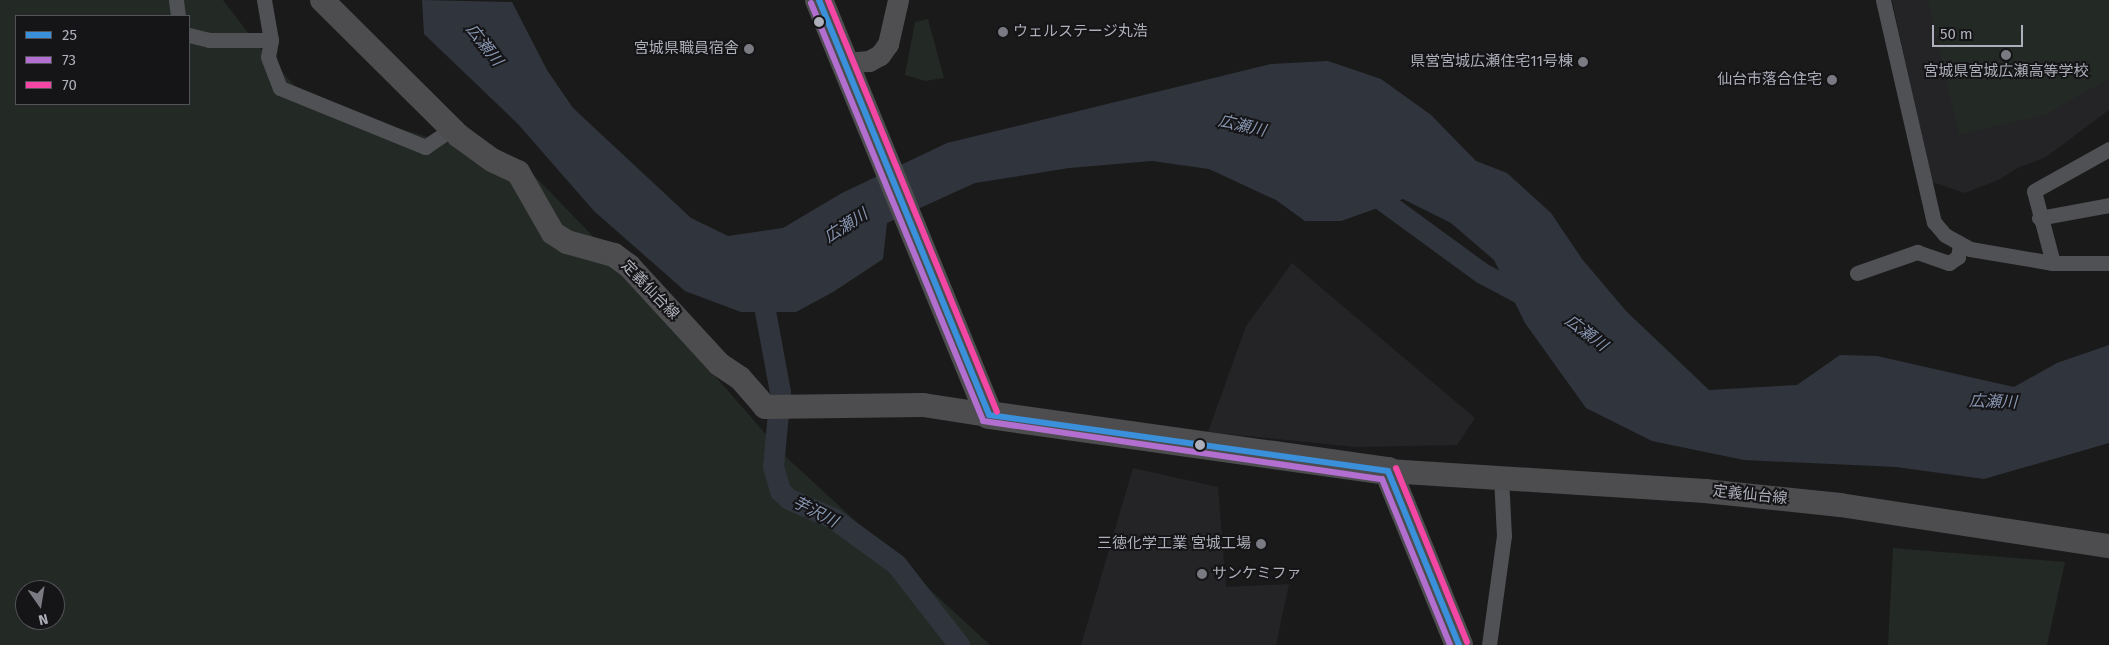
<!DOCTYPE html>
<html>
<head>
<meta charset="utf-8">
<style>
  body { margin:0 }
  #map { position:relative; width:2109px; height:645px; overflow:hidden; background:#1a1a1a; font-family:"Fira Sans","Noto Sans JP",sans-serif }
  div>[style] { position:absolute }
  .built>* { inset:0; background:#242426 }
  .green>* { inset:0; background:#232924 }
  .water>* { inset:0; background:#30353d }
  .river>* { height:21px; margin:-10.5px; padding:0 10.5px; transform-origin:10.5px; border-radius:10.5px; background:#30353d }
  .street>* { height:15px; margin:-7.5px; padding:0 7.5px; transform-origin:7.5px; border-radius:7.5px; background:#505154 }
  .secondary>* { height:21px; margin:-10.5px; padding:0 10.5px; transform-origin:10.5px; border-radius:10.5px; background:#4f4f51 }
  .primary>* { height:24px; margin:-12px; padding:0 12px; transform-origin:12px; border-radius:12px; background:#4d4d50 }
  .highway>* { height:28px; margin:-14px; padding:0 14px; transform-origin:14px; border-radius:14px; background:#4d4d50 }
  .bus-1>* { height:6px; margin:-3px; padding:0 3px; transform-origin:3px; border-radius:3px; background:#3a90db }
  .bus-2>* { height:6px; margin:-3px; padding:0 3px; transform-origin:3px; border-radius:3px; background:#b36fd0 }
  .bus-3>* { height:6px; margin:-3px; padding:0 3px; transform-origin:3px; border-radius:3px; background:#f346a5 }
  .dots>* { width:14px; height:14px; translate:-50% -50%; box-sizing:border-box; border:2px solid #151416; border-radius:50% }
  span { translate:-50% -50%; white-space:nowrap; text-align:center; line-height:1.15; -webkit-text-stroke:4px #151416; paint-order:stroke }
  .poi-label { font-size:15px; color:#adafba }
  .left { translate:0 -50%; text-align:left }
  .right { translate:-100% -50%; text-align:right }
  .street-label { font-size:15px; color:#adafba }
  .water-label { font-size:16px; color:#8896b1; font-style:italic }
  .legend { position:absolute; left:15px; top:15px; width:175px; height:90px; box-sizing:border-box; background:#151416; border:1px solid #525258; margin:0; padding:6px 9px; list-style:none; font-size:15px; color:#adafba }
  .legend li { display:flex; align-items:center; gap:10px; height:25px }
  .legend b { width:25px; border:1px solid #525258 }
  .north { position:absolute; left:15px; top:580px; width:50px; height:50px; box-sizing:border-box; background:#151416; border:1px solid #525258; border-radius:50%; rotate:167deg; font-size:14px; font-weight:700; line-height:20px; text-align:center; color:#adafba }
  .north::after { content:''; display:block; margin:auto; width:18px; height:22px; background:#7a7b82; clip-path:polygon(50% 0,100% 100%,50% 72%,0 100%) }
  .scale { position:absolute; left:1932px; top:25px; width:91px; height:22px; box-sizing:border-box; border:2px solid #adafba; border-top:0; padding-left:6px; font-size:15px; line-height:18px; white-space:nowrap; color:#adafba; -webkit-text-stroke:4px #151416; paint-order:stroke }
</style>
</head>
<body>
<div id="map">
  <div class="built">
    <div style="clip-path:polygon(1892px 0,2109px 0,2109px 110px,2046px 157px,2018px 168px,1998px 180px,1965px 193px,1932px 182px)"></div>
    <div style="clip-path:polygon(1292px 263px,1475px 418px,1457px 445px,1355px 447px,1208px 432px,1246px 326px)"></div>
    <div style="clip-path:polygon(1133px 468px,1218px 487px,1226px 587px,1289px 584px,1276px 645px,1081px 645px)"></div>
  </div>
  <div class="green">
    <div style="clip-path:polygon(evenodd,0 0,223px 0,255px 42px,294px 85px,371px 120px,434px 139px,519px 160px,588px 231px,785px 456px,990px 645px,0 645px,0 0,16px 16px,189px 16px,189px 104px,16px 104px,16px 16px,0 0,25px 590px,55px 590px,55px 620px,25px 620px,25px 590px)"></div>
    <div style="clip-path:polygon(1928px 0,2109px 0,2109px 79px,2046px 114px,1959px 135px)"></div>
    <div style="clip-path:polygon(928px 19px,944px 78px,925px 81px,905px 75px,915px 22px)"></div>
    <div style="clip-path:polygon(1893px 548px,2065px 562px,2047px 645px,1888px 645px)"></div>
  </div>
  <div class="water">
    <div style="clip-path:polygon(422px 0,512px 2px,547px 70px,573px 108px,691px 218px,728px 236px,783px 228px,842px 193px,947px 143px,1271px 64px,1328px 61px,1381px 79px,1431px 115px,1476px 161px,1507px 173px,1551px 213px,1582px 259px,1626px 311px,1709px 390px,1797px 385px,1840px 355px,1877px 356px,2014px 387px,2057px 363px,2109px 345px,2109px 443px,1984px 479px,1896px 467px,1744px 460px,1652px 441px,1586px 408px,1525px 323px,1494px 260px,1451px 223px,1403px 199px,1341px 221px,1305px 221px,1276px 200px,1209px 169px,1152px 161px,1069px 168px,975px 183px,887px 223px,883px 259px,833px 292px,796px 312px,741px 312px,685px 291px,594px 211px,518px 124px,424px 34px)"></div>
  </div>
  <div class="river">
    <div style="left:1364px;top:187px;width:146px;rotate:36.1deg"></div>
    <div style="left:1482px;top:273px;width:55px;rotate:28deg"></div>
    <div style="left:760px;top:284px;width:110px;rotate:79.5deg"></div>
    <div style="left:780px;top:392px;width:74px;rotate:95.4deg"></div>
    <div style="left:773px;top:466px;width:26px;rotate:74deg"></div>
    <div style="left:780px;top:491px;width:12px;rotate:42deg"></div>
    <div style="left:789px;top:499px;width:48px;rotate:23.4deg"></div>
    <div style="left:833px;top:518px;width:78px;rotate:36.1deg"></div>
    <div style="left:896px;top:564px;width:103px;rotate:52.1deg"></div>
  </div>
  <div class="street">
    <div style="left:176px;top:0;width:16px;rotate:83deg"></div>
    <div style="left:264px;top:0;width:41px;rotate:80.1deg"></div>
    <div style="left:271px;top:40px;width:17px;rotate:100deg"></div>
    <div style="left:268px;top:57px;width:33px;rotate:69deg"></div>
    <div style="left:280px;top:88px;width:157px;rotate:22.1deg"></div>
    <div style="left:425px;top:147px;width:32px;rotate:-34deg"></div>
    <div style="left:1883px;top:0;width:228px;rotate:77.1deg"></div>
    <div style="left:1934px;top:222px;width:17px;rotate:50deg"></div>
    <div style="left:1945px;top:235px;width:29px;rotate:29deg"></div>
    <div style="left:1970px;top:249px;width:84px;rotate:9.6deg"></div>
    <div style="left:2053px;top:263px;width:56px"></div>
    <div style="left:189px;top:35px;width:21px;rotate:14deg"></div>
    <div style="left:209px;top:40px;width:62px"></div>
    <div style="left:2039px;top:218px;width:71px;rotate:-10.5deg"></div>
    <div style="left:2053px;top:263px;width:74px;rotate:-104.8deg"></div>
    <div style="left:2034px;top:191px;width:86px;rotate:-29.2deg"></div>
    <div style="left:1857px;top:273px;width:64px;rotate:-19.3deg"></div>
    <div style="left:1917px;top:252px;width:34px;rotate:19deg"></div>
    <div style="left:1949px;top:263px;width:11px;rotate:-34deg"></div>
    <div style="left:1958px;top:257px;width:12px;rotate:-81deg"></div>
    <div style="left:1489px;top:645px;width:110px;rotate:-82.2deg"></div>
    <div style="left:1504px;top:536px;width:59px;rotate:-92.9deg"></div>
  </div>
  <div class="secondary">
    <div style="left:845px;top:63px;width:24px;rotate:-5deg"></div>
    <div style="left:869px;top:61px;width:13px;rotate:-29deg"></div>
    <div style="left:880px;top:55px;width:14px;rotate:-54deg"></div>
    <div style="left:888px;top:44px;width:45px;rotate:-77.2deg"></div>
  </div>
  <div class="primary">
    <div style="left:322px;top:0;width:193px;rotate:44.8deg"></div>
    <div style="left:459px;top:136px;width:41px;rotate:36deg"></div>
    <div style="left:492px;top:160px;width:29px;rotate:25deg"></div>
    <div style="left:518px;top:172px;width:70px;rotate:60.2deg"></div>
    <div style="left:553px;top:233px;width:17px;rotate:33deg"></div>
    <div style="left:567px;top:242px;width:49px;rotate:15.5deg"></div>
    <div style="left:614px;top:255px;width:19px;rotate:36deg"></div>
    <div style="left:629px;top:266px;width:133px;rotate:47.4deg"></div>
    <div style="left:719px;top:364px;width:25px;rotate:34deg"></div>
    <div style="left:740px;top:378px;width:38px;rotate:49deg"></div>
    <div style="left:765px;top:407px;width:158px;rotate:-0.7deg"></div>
    <div style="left:923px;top:405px;width:67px;rotate:8.6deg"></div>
    <div style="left:1388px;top:471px;width:318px;rotate:3.6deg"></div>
    <div style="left:1705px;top:491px;width:136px;rotate:5.9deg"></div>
    <div style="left:1840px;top:505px;width:272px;rotate:8.7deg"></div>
  </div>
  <div class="highway">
    <div style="left:819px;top:0;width:448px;rotate:67.7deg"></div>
    <div style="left:989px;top:415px;width:403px;rotate:8deg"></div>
    <div style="left:1388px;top:471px;width:188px;rotate:67.8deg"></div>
  </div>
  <div class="bus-1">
    <div style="left:819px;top:0;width:448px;rotate:67.7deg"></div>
    <div style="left:989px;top:415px;width:403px;rotate:8deg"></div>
    <div style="left:1388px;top:471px;width:188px;rotate:67.8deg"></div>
  </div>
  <div class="bus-2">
    <div style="left:811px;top:3px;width:452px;rotate:67.6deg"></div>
    <div style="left:983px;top:421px;width:403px;rotate:8.3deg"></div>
    <div style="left:1382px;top:479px;width:179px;rotate:67.7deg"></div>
  </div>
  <div class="bus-3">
    <div style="left:828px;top:0;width:445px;rotate:67.7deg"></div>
    <div style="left:1396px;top:468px;width:188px;rotate:67.8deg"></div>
  </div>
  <div class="dots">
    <div style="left:819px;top:22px;background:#adafba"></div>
    <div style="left:1003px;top:32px;background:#7a7b82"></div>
    <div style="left:749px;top:49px;background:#7a7b82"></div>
    <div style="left:2006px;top:55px;background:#7a7b82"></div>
    <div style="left:1583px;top:62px;background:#7a7b82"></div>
    <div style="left:1832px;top:80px;background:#7a7b82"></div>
    <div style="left:1200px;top:445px;background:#adafba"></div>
    <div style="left:1261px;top:544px;background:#7a7b82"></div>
    <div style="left:1202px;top:574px;background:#7a7b82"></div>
  </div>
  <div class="poi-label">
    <span class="left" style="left:1013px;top:32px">ウェルステージ丸浩</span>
    <span class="right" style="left:739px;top:49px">宮城県職員宿舎</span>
    <span class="right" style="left:1573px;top:62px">県営宮城広瀬住宅11号棟</span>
    <span style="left:2006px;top:72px">宮城県宮城広瀬高等学校</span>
    <span class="right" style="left:1822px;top:80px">仙台市落合住宅</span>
    <span class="right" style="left:1251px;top:544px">三徳化学工業 宮城工場</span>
    <span class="left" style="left:1212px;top:574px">サンケミファ</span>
  </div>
  <div class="street-label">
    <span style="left:650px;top:290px;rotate:46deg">定義仙台線</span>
    <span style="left:1750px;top:495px;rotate:6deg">定義仙台線</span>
  </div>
  <div class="water-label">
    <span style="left:484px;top:45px;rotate:52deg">広瀬川</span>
    <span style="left:1242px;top:126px;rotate:13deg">広瀬川</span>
    <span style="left:846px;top:226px;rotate:-33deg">広瀬川</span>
    <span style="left:1586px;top:333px;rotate:37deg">広瀬川</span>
    <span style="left:1993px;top:402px;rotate:2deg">広瀬川</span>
    <span style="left:815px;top:512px;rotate:27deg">芋沢川</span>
  </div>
  <ul class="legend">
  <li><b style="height:6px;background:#3a90db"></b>25</li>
  <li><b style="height:6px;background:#b36fd0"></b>73</li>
  <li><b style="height:6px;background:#f346a5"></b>70</li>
  </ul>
  <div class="north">N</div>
  <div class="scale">50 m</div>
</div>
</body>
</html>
